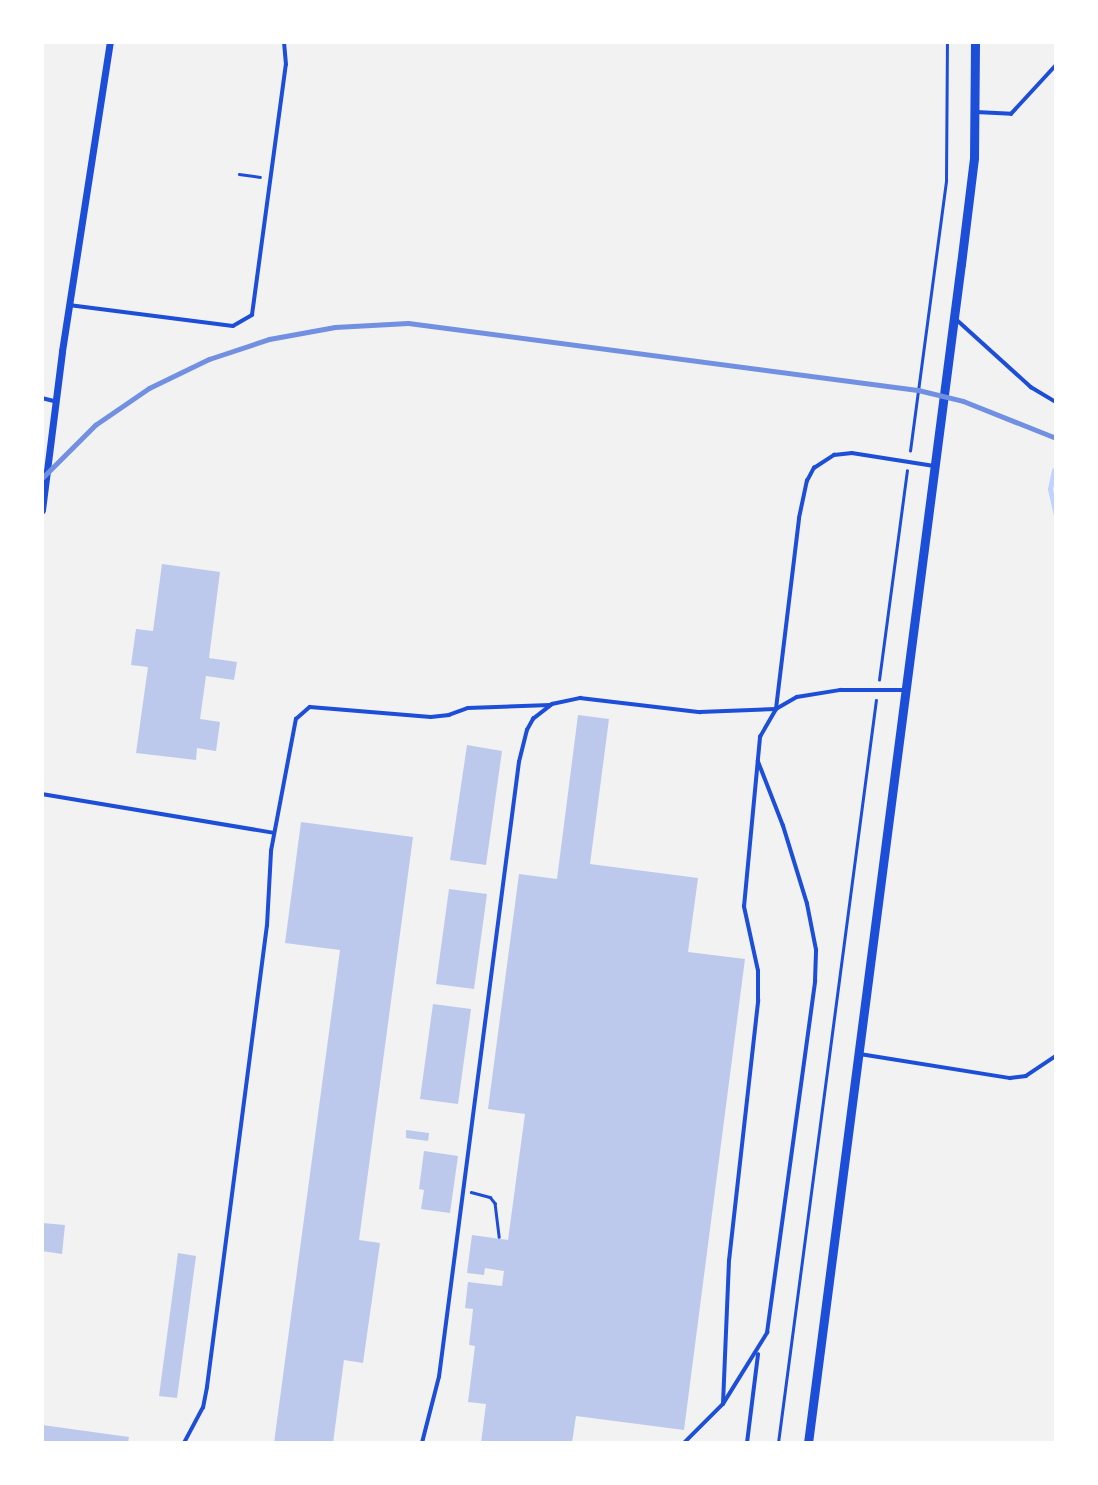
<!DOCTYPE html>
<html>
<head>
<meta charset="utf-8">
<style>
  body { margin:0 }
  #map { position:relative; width:1098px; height:1485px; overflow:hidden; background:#f2f2f2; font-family:Spectral,serif }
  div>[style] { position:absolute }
  .stream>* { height:5px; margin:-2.5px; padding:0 2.5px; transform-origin:2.5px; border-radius:2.5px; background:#bfd3fe }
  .building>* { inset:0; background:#bdc9ec }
  .path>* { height:2.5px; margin:-1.25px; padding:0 1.25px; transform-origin:1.25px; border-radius:1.25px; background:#1d4ed8 }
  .service>* { height:3.5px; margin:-1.75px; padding:0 1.75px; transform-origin:1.75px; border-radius:1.75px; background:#1d4ed8 }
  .minor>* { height:7px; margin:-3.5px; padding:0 3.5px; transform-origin:3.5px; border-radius:3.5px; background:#1d4ed8 }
  .tertiary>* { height:9px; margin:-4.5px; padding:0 4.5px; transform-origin:4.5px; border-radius:4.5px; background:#1d4ed8 }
  .rail>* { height:5px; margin:-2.5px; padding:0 2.5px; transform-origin:2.5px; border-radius:2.5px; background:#7290e2 }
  span { translate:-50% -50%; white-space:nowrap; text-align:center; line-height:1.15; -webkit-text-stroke:6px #fff; paint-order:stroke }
  .frame { position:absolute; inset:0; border:44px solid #fff; pointer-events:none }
</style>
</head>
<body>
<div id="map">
  <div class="stream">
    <div style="left:1054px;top:470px;width:19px;rotate:102deg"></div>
    <div style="left:1050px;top:489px;width:26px;rotate:77deg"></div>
  </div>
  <div class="building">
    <div style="clip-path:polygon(162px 564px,220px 572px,209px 658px,237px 662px,234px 680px,206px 676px,200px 719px,220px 722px,216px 751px,197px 748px,196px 760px,136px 753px,148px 667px,131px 665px,136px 629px,153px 631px)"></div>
    <div style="clip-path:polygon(578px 715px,609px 719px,590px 864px,698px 878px,688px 952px,745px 959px,684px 1430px,576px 1416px,572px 1443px,481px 1443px,486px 1404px,468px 1402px,475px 1346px,469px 1345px,473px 1309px,465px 1308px,468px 1282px,502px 1286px,504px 1271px,485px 1268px,484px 1275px,467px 1273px,472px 1235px,508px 1240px,525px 1114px,488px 1109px,519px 874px,557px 879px)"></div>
    <div style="clip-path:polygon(467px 745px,502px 751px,486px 865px,450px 860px)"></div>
    <div style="clip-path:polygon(301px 822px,413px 837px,359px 1240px,380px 1243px,363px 1363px,344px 1360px,333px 1443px,274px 1443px,340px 950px,285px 943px)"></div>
    <div style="clip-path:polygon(449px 889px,487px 894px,474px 989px,436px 984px)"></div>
    <div style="clip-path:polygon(433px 1004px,471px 1009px,458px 1104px,420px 1099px)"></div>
    <div style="clip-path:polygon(406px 1130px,429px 1133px,428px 1141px,406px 1138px)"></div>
    <div style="clip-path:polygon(424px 1151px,458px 1156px,450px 1213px,421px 1209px,424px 1190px,419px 1189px)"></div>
    <div style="clip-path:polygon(42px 1223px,65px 1225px,62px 1254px,42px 1251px)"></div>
    <div style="clip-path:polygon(178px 1253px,196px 1256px,177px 1398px,159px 1396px)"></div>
    <div style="clip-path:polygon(42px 1425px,129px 1437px,128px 1443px,42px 1443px)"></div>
  </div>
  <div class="path">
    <div style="left:239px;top:174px;width:21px;rotate:8deg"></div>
    <div style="left:910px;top:451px;width:273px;rotate:-82.4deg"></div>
    <div style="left:946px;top:180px;width:138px;rotate:-89.6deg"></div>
    <div style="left:879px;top:680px;width:211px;rotate:-82.4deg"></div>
    <div style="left:471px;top:1192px;width:20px;rotate:15deg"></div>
    <div style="left:490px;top:1197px;width:8px;rotate:50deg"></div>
    <div style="left:495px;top:1203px;width:34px;rotate:83deg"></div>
    <div style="left:778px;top:1443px;width:749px;rotate:-82.49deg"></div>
  </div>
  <div class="service">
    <div style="left:976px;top:112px;width:35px;rotate:3deg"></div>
    <div style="left:1011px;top:114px;width:67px;rotate:-47.4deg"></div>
    <div style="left:69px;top:305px;width:165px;rotate:7.3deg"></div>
    <div style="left:233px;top:326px;width:22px;rotate:-30deg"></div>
    <div style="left:252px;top:315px;width:252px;rotate:-82.3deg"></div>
    <div style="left:286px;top:65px;width:23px;rotate:-95deg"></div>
    <div style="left:955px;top:318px;width:103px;rotate:42.2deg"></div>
    <div style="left:1031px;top:387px;width:29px;rotate:31deg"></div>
    <div style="left:42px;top:398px;width:12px;rotate:14deg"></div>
    <div style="left:42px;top:794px;width:235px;rotate:9.5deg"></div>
    <div style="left:860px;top:1054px;width:152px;rotate:9.1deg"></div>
    <div style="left:1010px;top:1078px;width:16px;rotate:-7deg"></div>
    <div style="left:1026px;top:1076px;width:36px;rotate:-34deg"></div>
    <div style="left:723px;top:1404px;width:143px;rotate:-87.6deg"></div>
    <div style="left:729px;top:1261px;width:262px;rotate:-83.6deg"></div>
    <div style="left:758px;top:1001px;width:30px;rotate:-90deg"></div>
    <div style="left:758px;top:971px;width:66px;rotate:-102.3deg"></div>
    <div style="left:744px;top:907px;width:171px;rotate:-84.6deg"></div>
    <div style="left:760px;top:737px;width:32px;rotate:-60deg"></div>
    <div style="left:776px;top:709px;width:24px;rotate:-30deg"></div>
    <div style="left:797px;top:697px;width:44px;rotate:-9.2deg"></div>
    <div style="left:840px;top:690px;width:63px"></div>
    <div style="left:184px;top:1443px;width:40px;rotate:-62deg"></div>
    <div style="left:203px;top:1408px;width:21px;rotate:-79deg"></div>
    <div style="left:207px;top:1387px;width:465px;rotate:-82.6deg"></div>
    <div style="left:267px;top:926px;width:75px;rotate:-86.9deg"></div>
    <div style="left:271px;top:851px;width:134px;rotate:-79.3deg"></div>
    <div style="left:296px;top:719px;width:18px;rotate:-41deg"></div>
    <div style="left:310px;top:707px;width:121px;rotate:4.7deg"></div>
    <div style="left:431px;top:717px;width:18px;rotate:-6deg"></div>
    <div style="left:449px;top:715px;width:20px;rotate:-20deg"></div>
    <div style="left:468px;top:708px;width:82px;rotate:-2.1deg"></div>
    <div style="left:422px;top:1443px;width:68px;rotate:-75.6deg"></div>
    <div style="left:439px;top:1377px;width:620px;rotate:-82.59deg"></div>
    <div style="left:519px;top:762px;width:33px;rotate:-76deg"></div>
    <div style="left:527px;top:730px;width:13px;rotate:-61deg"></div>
    <div style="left:533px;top:719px;width:24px;rotate:-38deg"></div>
    <div style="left:552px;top:704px;width:29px;rotate:-12deg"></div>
    <div style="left:580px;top:698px;width:121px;rotate:6.7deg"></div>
    <div style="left:700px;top:712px;width:76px;rotate:-2.3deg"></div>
    <div style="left:776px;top:709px;width:192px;rotate:-83.1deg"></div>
    <div style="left:799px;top:518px;width:38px;rotate:-78deg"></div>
    <div style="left:807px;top:481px;width:15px;rotate:-62deg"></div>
    <div style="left:814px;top:468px;width:24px;rotate:-33deg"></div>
    <div style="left:834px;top:455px;width:18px;rotate:-6deg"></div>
    <div style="left:852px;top:453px;width:83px;rotate:9deg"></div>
    <div style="left:684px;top:1443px;width:55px;rotate:-45deg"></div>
    <div style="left:723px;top:1404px;width:84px;rotate:-58.2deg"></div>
    <div style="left:767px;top:1333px;width:355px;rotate:-82.2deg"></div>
    <div style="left:815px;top:981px;width:31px;rotate:-88deg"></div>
    <div style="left:816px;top:950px;width:47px;rotate:-101.1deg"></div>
    <div style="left:807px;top:904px;width:82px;rotate:-107.1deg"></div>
    <div style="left:783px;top:826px;width:69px;rotate:-111.3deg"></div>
    <div style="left:747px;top:1443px;width:89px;rotate:-82.9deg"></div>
  </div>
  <div class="minor">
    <div style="left:42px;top:510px;width:160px;rotate:-82.8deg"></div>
    <div style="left:62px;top:351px;width:313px;rotate:-81.2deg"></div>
  </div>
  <div class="tertiary">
    <div style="left:808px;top:1443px;width:1189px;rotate:-82.61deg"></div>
    <div style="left:961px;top:264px;width:107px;rotate:-83deg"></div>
    <div style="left:974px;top:158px;width:116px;rotate:-89.5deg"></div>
  </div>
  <div class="rail">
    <div style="left:42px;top:478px;width:75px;rotate:-45deg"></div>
    <div style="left:95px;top:425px;width:65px;rotate:-34.4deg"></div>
    <div style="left:149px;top:388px;width:67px;rotate:-25.8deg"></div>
    <div style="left:209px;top:359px;width:63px;rotate:-18.4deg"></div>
    <div style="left:269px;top:339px;width:67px;rotate:-10.3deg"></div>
    <div style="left:335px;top:327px;width:73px;rotate:-3.1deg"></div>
    <div style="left:408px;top:323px;width:514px;rotate:7.48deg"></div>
    <div style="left:918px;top:390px;width:46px;rotate:13.7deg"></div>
    <div style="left:963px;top:401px;width:100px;rotate:21.7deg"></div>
  </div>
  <div class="frame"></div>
</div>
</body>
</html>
